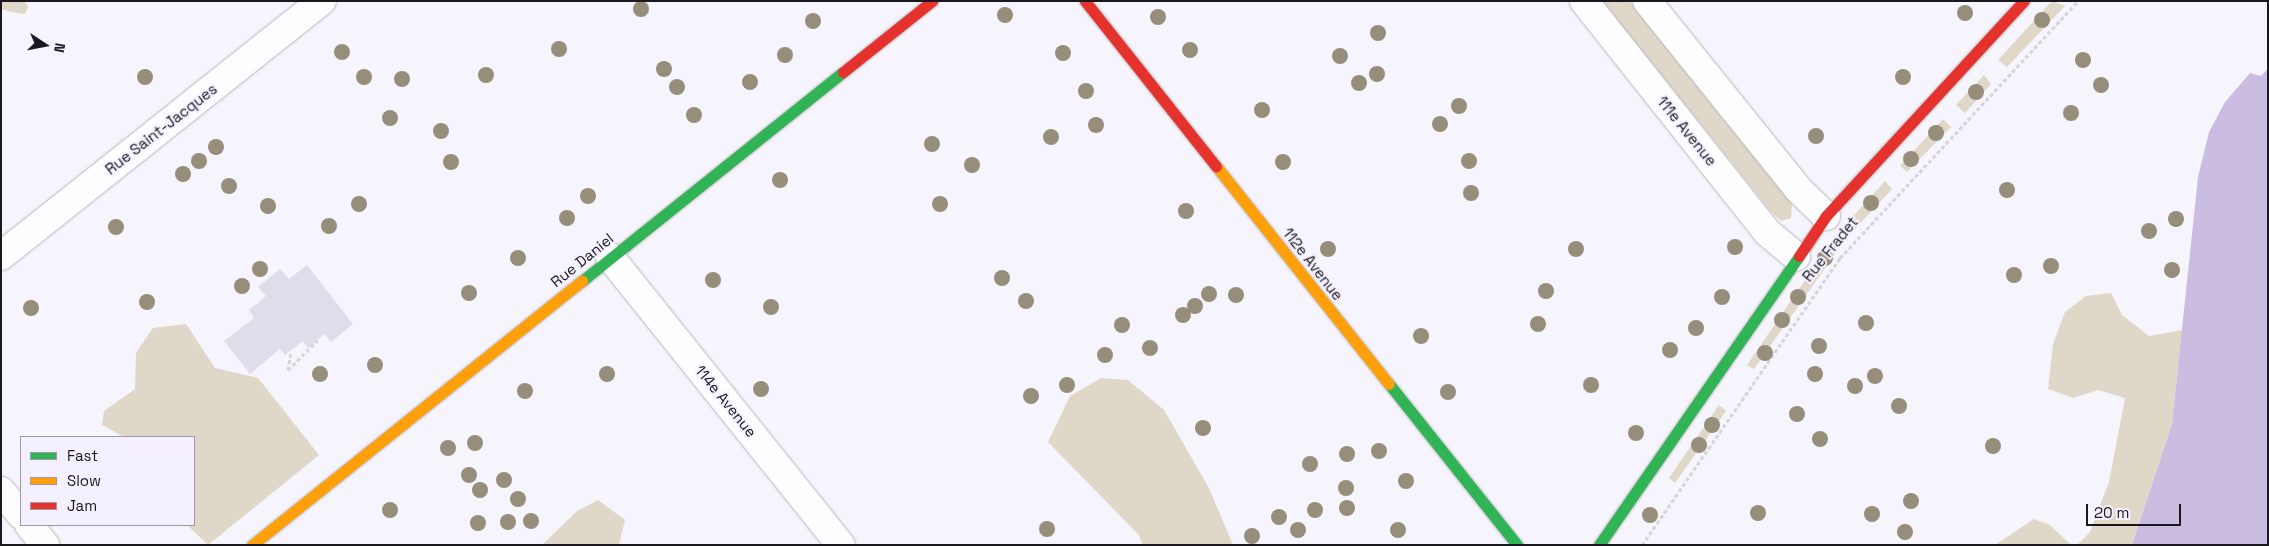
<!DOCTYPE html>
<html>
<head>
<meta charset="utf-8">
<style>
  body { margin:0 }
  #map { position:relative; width:2269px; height:546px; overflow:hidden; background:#f6f4fc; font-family:"Space Grotesk",sans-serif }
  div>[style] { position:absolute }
  .green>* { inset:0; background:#dfd8c9 }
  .water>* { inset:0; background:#cbbde1 }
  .building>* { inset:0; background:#e1dce9 }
  .path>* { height:3px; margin-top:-1.5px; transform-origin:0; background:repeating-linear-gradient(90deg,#d7d5d8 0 4px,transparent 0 6.5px) }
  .roads { filter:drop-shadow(0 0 1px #b8b6bc) drop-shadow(0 0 1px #b8b6bc) }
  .street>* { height:28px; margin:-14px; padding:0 14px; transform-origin:14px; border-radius:14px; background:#fefdff }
  .fast>* { height:11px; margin:-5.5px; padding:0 5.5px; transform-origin:5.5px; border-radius:5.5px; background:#30b455 }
  .slow>* { height:11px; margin:-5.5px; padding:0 5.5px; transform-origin:5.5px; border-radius:5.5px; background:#ff9f0a }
  .jam>* { height:11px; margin:-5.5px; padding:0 5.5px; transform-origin:5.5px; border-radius:5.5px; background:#e5322d }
  .trees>* { width:16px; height:16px; margin:-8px; border-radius:50%; background:#968e7b }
  span { translate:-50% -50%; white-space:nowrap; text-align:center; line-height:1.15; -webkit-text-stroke:4px #f5f0ff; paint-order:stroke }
  .street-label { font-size:15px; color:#1a181e }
  .frame { position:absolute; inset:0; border:2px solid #1a181e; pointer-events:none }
  .legend { position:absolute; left:20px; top:436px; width:175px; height:90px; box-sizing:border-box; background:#f5f0ff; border:1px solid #9d9aa5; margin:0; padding:6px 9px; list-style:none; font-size:15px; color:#1a181e }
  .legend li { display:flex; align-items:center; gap:10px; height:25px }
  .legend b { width:25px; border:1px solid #9d9aa5 }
  .north { position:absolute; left:20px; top:20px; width:50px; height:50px; -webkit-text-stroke:4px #f5f0ff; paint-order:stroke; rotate:101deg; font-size:14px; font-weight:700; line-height:20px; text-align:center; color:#1a181e }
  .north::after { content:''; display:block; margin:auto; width:18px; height:22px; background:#1a181e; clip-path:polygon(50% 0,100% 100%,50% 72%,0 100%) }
  .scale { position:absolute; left:2086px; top:504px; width:95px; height:22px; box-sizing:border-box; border:2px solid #1a181e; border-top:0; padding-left:6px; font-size:15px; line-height:18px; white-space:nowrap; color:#1a181e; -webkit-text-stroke:4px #f5f0ff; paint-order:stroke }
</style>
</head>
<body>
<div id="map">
  <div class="green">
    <div style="clip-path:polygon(1px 1px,25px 1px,28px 7px,25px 14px,12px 12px,1px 9px)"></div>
    <div style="clip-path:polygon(1602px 1px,1630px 1px,1792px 204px,1791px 218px,1781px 221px,1772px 213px)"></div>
    <div style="clip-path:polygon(2052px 1px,2065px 6px,2007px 67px,1998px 60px)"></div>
    <div style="clip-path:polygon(1984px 75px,1991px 84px,1965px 113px,1956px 105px)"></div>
    <div style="clip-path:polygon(1943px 119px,1951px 127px,1907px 172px,1900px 166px)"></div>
    <div style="clip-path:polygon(1885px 181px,1892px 189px,1855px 229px,1848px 222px)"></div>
    <div style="clip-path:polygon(1827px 248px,1835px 254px,1754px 369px,1747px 365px)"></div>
    <div style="clip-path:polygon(2111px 293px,2122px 315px,2149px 336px,2182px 330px,2172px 424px,2132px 545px,2077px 545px,2090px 532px,2109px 482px,2125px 398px,2098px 390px,2073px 398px,2048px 389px,2053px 344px,2065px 312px,2086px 296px)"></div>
    <div style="clip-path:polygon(186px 324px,215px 368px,258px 378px,319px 455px,208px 545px,187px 525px,194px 525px,194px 437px,124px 437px,102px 425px,104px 411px,135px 389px,136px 353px,153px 328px)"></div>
    <div style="clip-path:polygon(1101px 378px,1128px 380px,1164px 410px,1209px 488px,1233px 545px,1143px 545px,1138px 534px,1048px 442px,1070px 396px)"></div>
    <div style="clip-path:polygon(1719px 405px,1726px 411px,1675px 483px,1669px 478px)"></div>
    <div style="clip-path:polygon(598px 500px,625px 520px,619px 545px,542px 545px,577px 511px)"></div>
    <div style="clip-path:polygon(2034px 519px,2050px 525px,2071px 545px,1995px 545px)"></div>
  </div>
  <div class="water">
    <div style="clip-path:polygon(2268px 69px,2268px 545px,2132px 545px,2172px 424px,2198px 177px,2209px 132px,2225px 102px,2250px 73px,2261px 76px)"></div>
  </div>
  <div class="building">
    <div style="clip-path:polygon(307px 265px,353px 324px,331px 342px,325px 334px,308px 348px,303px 341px,285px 355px,280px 349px,250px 374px,224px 341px,254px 318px,249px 310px,266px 296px,258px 287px,280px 269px,289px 279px)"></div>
  </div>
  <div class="path">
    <div style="left:288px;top:370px;width:42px;rotate:-45deg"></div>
    <div style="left:288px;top:370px;width:19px;rotate:-81deg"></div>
    <div style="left:1642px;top:545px;width:349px;rotate:-55.4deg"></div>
    <div style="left:1840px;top:258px;width:350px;rotate:-47.2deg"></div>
  </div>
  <div class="roads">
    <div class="street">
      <div style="left:1584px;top:1px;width:295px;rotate:51.6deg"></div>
      <div style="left:1767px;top:232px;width:38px;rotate:40deg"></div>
      <div style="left:1647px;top:1px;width:241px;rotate:51.2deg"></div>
      <div style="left:1798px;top:189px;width:39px;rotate:44deg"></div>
      <div style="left:1px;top:256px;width:410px;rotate:-38.5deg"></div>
      <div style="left:610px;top:257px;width:369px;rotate:51.3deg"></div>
      <div style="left:1px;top:491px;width:31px;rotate:50deg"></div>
      <div style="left:29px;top:525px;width:26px;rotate:51deg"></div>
    </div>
    <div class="fast">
      <div style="left:582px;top:281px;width:334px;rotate:-38.7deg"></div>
      <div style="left:1389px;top:384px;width:206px;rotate:51.5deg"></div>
      <div style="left:1599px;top:545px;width:351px;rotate:-55.3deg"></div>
    </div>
    <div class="slow">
      <div style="left:1216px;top:166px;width:278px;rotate:51.6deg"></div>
      <div style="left:252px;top:545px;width:423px;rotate:-38.7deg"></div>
    </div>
    <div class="jam">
      <div style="left:1085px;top:1px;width:211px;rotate:51.6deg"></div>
      <div style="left:843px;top:72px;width:114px;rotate:-38.6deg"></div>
      <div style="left:1799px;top:256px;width:48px;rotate:-56deg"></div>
      <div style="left:1826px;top:216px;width:292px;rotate:-47.4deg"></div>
    </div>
  </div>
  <div class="trees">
    <div style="left:641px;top:9px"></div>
    <div style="left:1965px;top:13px"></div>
    <div style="left:1005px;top:15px"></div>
    <div style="left:1158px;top:17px"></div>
    <div style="left:2042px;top:20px"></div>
    <div style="left:813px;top:21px"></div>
    <div style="left:1378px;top:33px"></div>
    <div style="left:559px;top:49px"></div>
    <div style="left:1190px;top:50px"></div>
    <div style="left:342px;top:52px"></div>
    <div style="left:1063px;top:53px"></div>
    <div style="left:785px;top:55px"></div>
    <div style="left:1340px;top:56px"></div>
    <div style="left:2083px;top:60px"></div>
    <div style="left:664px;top:69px"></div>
    <div style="left:1377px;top:74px"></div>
    <div style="left:486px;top:75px"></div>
    <div style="left:145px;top:77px"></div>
    <div style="left:364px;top:77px"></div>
    <div style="left:1903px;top:77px"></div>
    <div style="left:402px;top:79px"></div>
    <div style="left:750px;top:82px"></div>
    <div style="left:1359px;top:83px"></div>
    <div style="left:2101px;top:85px"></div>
    <div style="left:677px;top:87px"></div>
    <div style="left:1086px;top:91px"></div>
    <div style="left:1976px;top:92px"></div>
    <div style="left:1459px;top:106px"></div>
    <div style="left:1262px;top:110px"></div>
    <div style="left:2071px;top:113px"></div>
    <div style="left:694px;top:115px"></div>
    <div style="left:390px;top:118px"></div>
    <div style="left:1440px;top:124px"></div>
    <div style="left:1096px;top:125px"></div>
    <div style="left:441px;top:131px"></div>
    <div style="left:1936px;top:133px"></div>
    <div style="left:1816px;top:136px"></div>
    <div style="left:1051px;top:137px"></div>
    <div style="left:932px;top:144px"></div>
    <div style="left:216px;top:147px"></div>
    <div style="left:1911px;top:159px"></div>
    <div style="left:199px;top:161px"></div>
    <div style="left:1469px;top:161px"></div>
    <div style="left:451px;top:162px"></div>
    <div style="left:1283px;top:162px"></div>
    <div style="left:972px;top:165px"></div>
    <div style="left:183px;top:174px"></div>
    <div style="left:780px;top:180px"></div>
    <div style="left:229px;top:186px"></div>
    <div style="left:2007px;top:190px"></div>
    <div style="left:1471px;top:193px"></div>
    <div style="left:588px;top:196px"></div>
    <div style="left:1871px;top:203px"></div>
    <div style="left:359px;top:204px"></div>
    <div style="left:940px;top:204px"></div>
    <div style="left:268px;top:206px"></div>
    <div style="left:1186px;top:211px"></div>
    <div style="left:567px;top:218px"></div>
    <div style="left:2176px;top:219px"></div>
    <div style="left:329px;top:226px"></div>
    <div style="left:116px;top:227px"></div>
    <div style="left:2149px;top:231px"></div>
    <div style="left:1735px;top:247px"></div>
    <div style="left:1328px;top:249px"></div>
    <div style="left:1576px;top:249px"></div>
    <div style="left:518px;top:258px"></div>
    <div style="left:1825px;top:258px"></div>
    <div style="left:2051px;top:266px"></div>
    <div style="left:260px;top:269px"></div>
    <div style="left:2172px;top:270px"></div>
    <div style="left:2014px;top:275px"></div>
    <div style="left:1002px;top:278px"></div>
    <div style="left:713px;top:280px"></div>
    <div style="left:242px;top:286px"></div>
    <div style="left:1546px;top:291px"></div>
    <div style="left:469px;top:293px"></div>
    <div style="left:1209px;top:294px"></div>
    <div style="left:1236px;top:295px"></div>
    <div style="left:1722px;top:297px"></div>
    <div style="left:1798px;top:297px"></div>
    <div style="left:1026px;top:301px"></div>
    <div style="left:147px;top:302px"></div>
    <div style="left:1195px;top:306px"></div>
    <div style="left:771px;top:307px"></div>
    <div style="left:31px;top:308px"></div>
    <div style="left:1183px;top:315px"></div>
    <div style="left:1782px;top:320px"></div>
    <div style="left:1866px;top:323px"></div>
    <div style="left:1538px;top:324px"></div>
    <div style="left:1122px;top:325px"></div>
    <div style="left:1696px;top:328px"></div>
    <div style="left:1421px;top:336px"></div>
    <div style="left:1819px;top:346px"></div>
    <div style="left:1150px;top:348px"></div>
    <div style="left:1670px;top:350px"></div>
    <div style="left:1765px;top:353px"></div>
    <div style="left:1105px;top:355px"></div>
    <div style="left:375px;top:365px"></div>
    <div style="left:320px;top:374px"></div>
    <div style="left:607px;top:374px"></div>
    <div style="left:1815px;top:374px"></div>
    <div style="left:1875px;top:376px"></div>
    <div style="left:1067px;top:385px"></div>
    <div style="left:1591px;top:385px"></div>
    <div style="left:1855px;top:386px"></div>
    <div style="left:761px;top:389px"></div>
    <div style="left:525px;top:391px"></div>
    <div style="left:1448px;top:392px"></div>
    <div style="left:1031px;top:396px"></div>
    <div style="left:1899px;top:406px"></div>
    <div style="left:1797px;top:414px"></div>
    <div style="left:1712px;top:425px"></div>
    <div style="left:1203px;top:428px"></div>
    <div style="left:1636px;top:433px"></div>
    <div style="left:1820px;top:439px"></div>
    <div style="left:475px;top:443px"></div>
    <div style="left:1699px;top:445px"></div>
    <div style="left:1993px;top:446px"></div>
    <div style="left:448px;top:448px"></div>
    <div style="left:1379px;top:451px"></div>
    <div style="left:1347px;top:454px"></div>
    <div style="left:1310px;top:464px"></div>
    <div style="left:469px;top:475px"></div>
    <div style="left:504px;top:480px"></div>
    <div style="left:1406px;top:481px"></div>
    <div style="left:1346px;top:488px"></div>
    <div style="left:480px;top:490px"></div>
    <div style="left:518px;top:499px"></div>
    <div style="left:1911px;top:501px"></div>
    <div style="left:1347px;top:508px"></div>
    <div style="left:390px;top:510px"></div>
    <div style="left:1315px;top:510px"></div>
    <div style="left:1758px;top:513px"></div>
    <div style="left:1872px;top:514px"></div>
    <div style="left:1650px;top:515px"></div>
    <div style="left:1279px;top:517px"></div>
    <div style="left:531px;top:521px"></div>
    <div style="left:508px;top:522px"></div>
    <div style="left:478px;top:523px"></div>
    <div style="left:1047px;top:529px"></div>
    <div style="left:1298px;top:530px"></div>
    <div style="left:1398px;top:530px"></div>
    <div style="left:1905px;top:532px"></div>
    <div style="left:1252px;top:536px"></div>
  </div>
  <div class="street-label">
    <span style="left:161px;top:129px;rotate:-38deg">Rue Saint-Jacques</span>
    <span style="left:1687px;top:131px;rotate:51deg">111e Avenue</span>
    <span style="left:1830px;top:249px;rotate:-51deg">Rue Fradet</span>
    <span style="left:582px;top:260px;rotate:-39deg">Rue Daniel</span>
    <span style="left:1313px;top:264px;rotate:52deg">112e Avenue</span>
    <span style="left:726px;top:401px;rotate:51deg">114e Avenue</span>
  </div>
  <div class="frame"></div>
  <ul class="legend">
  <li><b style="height:6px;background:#30b455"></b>Fast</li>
  <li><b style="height:6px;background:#ff9f0a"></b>Slow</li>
  <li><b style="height:6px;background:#e5322d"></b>Jam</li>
  </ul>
  <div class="north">N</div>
  <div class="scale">20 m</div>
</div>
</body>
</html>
